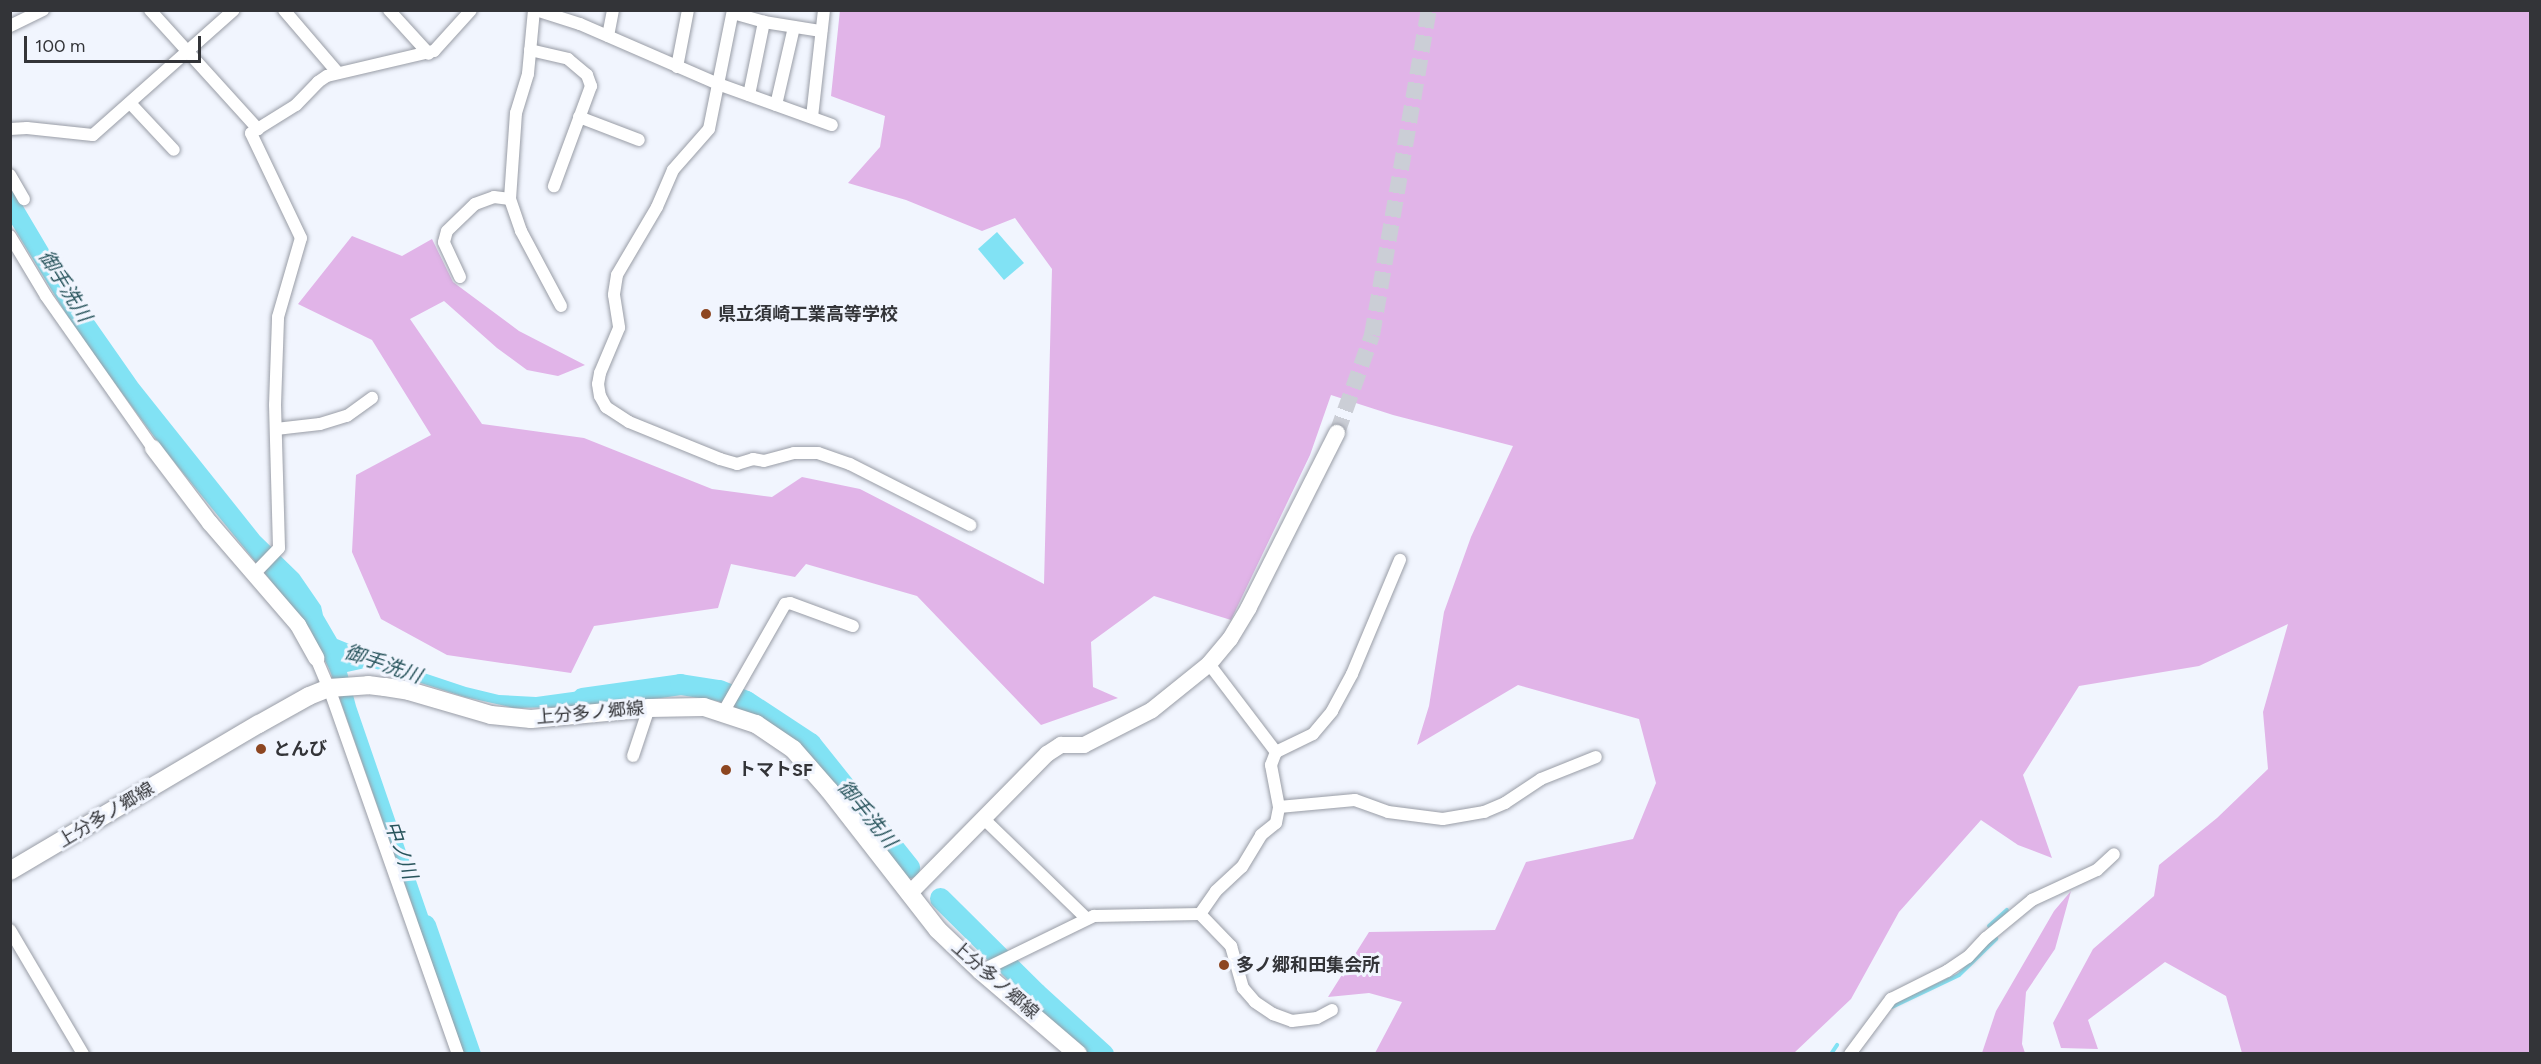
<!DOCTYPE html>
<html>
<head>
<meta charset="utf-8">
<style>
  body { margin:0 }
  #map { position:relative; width:2541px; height:1064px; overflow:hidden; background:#f1f5fe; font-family:Figtree,"Noto Sans JP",sans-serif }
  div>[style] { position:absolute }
  .green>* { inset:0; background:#e1b4e8 }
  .water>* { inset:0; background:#81e2f4 }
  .stream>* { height:4px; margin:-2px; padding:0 2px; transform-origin:2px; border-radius:2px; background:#81e2f4 }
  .river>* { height:21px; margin:-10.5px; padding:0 10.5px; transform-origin:10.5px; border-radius:10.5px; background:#81e2f4 }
  .tertiary-tunnel>* { height:16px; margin-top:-8px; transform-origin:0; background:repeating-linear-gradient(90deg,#cbced6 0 16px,transparent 0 24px) }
  .roads { filter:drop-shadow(0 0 2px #999da6) drop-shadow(0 0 2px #999da6) }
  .minor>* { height:12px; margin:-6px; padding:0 6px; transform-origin:6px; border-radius:6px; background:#fff }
  .tertiary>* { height:16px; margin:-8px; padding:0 8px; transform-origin:8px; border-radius:8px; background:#fff }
  .secondary>* { height:18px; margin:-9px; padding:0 9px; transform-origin:9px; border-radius:9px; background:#fff }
  .dots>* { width:16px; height:16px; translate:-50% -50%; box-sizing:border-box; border:3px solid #f1f5fe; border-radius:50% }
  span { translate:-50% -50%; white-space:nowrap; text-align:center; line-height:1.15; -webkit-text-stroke:6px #f1f5fe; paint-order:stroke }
  .poi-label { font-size:18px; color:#333438; font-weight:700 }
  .left { translate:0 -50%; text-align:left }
  .street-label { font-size:18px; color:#333438 }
  .water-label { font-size:20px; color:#28545c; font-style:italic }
  .frame { position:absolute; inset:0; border:12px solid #333438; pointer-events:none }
  .scale { position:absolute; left:24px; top:36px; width:177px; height:27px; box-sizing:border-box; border:3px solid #333438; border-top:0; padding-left:8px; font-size:18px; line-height:21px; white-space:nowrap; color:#333438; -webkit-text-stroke:4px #f1f5fe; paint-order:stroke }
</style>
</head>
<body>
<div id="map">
  <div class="green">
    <div style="clip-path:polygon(840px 10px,2530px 11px,2530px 1053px,2242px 1053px,2226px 996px,2165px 962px,2088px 1020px,2098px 1049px,2061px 1048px,2053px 1023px,2093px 949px,2154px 896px,2159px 865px,2217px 818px,2268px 769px,2263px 712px,2288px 624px,2199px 666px,2079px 686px,2023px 775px,2052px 858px,2018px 845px,1981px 820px,1899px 912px,1851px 999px,1794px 1053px,1375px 1053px,1402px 1002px,1369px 993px,1328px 997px,1369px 932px,1495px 930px,1526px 862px,1633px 839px,1656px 783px,1639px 719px,1518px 685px,1417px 745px,1429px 706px,1444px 612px,1471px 537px,1513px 446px,1393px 415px,1331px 395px,1310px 455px,1231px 620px,1154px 596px,1091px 642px,1093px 687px,1118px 698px,1041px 725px,917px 596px,806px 564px,795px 577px,731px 564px,718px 608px,594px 626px,571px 673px,447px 655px,381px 619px,352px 552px,356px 475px,431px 435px,372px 340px,298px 304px,352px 236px,402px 256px,432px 239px,453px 282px,519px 331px,585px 365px,558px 376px,527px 370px,497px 348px,444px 301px,410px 319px,482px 424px,584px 438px,712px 489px,772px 497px,802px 477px,860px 489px,1044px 584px,1052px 269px,1015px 218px,982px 231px,906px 200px,848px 183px,880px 147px,885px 116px,831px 96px)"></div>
    <div style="clip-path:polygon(2071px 891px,2055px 949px,2026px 992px,2022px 1044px,2025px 1053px,1982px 1053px,1996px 1011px,2054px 911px)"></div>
  </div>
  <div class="water">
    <div style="clip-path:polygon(10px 184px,61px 270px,69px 281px,77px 285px,87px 310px,138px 383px,260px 536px,299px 574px,321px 606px,323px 615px,337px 639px,403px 666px,466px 687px,499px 695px,536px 697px,609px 687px,611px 700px,565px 707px,514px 708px,465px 697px,370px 667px,347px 672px,356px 706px,440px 950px,429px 953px,330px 671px,310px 629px,158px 442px,77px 332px,11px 223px)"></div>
    <div style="clip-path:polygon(997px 232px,1024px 263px,1004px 280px,978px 249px)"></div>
  </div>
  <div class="stream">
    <div style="left:1989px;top:926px;width:24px;rotate:-42deg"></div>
    <div style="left:1892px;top:1007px;width:74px;rotate:-25.5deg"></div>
    <div style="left:1959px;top:975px;width:52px;rotate:-44.2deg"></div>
    <div style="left:1831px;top:1054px;width:11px;rotate:-56deg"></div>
  </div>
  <div class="river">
    <div style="left:582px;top:698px;width:99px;rotate:-8.1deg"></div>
    <div style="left:680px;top:684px;width:39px;rotate:9deg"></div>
    <div style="left:719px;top:690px;width:29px;rotate:22deg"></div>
    <div style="left:746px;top:701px;width:77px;rotate:33.3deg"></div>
    <div style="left:810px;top:743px;width:159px;rotate:51.4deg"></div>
    <div style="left:940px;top:898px;width:135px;rotate:44.7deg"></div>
    <div style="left:1036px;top:993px;width:91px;rotate:42.3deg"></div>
    <div style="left:425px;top:925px;width:137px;rotate:70.8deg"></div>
  </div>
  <div class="tertiary-tunnel">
    <div style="left:1337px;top:433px;width:104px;rotate:-70.3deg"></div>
    <div style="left:1372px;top:335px;width:330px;rotate:-80.1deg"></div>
  </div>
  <div class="roads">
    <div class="minor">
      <div style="left:150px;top:10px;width:161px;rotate:47.8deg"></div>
      <div style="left:284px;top:10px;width:83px;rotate:49.4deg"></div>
      <div style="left:389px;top:10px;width:59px;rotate:47.7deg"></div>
      <div style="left:534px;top:10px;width:64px;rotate:95.4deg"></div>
      <div style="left:528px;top:74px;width:41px;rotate:107.1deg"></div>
      <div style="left:516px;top:113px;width:86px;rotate:94deg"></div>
      <div style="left:510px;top:199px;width:34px;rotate:71deg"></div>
      <div style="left:521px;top:231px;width:85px;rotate:61.9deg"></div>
      <div style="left:536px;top:10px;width:46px;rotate:17.7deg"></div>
      <div style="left:580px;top:24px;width:150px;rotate:23.5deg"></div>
      <div style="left:718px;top:84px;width:121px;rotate:19.8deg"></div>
      <div style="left:733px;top:10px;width:121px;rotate:101.4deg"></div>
      <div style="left:709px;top:129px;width:55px;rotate:131.3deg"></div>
      <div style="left:673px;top:170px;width:40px;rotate:113.4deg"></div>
      <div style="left:657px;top:207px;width:79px;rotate:120.5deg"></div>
      <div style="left:617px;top:275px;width:20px;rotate:99deg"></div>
      <div style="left:614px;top:295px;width:33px;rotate:81deg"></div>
      <div style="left:619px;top:328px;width:49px;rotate:112.9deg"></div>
      <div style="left:600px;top:373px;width:11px;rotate:100deg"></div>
      <div style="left:598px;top:384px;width:12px;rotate:81deg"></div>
      <div style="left:600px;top:396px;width:13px;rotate:61deg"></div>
      <div style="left:606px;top:407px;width:27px;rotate:33deg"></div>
      <div style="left:629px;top:422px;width:98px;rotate:22.1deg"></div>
      <div style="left:720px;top:459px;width:18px;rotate:16deg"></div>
      <div style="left:737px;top:464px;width:17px;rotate:-17deg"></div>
      <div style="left:753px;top:459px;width:11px;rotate:10deg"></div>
      <div style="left:764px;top:461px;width:31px;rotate:-15deg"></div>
      <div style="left:794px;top:453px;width:24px"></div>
      <div style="left:818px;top:453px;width:34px;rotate:19deg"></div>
      <div style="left:850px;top:464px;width:135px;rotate:26.9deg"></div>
      <div style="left:733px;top:13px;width:32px;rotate:16deg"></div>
      <div style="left:764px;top:22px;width:58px;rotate:9deg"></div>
      <div style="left:10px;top:26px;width:37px;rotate:-26deg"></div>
      <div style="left:608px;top:36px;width:26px;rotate:-79deg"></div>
      <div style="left:530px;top:50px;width:39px;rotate:13deg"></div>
      <div style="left:568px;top:59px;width:25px;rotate:40deg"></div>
      <div style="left:587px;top:75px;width:12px;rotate:70deg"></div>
      <div style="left:591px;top:86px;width:107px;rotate:110.3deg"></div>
      <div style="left:677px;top:67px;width:58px;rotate:-79.1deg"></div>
      <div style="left:749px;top:95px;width:75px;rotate:-78.4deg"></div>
      <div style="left:130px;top:103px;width:64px;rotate:46.9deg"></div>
      <div style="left:776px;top:105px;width:80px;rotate:-77deg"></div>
      <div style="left:579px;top:117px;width:64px;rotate:21deg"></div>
      <div style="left:812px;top:117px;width:108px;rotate:-83.6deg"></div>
      <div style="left:10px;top:129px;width:17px;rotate:-3deg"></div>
      <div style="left:27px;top:128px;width:66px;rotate:6.1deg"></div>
      <div style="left:93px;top:135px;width:188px;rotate:-41.6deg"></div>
      <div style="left:10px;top:175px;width:28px;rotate:60deg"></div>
      <div style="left:10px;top:236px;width:70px;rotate:59deg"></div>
      <div style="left:46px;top:296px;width:186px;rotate:54.9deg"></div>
      <div style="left:460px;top:277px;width:38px;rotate:-115deg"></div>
      <div style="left:444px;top:242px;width:11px;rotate:-75deg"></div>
      <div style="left:447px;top:231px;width:39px;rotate:-44deg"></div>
      <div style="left:475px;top:204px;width:20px;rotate:-20deg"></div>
      <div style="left:494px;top:197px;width:16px;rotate:7deg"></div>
      <div style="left:276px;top:429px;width:44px;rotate:-6.5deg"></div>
      <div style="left:320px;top:424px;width:28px;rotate:-17deg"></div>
      <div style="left:347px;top:416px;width:31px;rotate:-36deg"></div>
      <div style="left:254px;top:574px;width:36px;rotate:-46deg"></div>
      <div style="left:279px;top:548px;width:143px;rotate:-91.6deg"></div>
      <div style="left:275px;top:405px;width:88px;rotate:-88deg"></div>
      <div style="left:278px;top:317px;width:82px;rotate:-73.8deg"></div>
      <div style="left:301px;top:238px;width:116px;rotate:-115.5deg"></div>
      <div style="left:251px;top:133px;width:53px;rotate:-31.9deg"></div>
      <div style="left:296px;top:105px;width:32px;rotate:-46deg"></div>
      <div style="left:318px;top:82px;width:11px;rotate:-34deg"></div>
      <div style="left:327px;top:76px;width:110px;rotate:-13.2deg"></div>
      <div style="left:434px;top:51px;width:55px;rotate:-47.9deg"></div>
      <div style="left:316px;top:658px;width:33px;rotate:67deg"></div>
      <div style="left:329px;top:688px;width:388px;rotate:70.6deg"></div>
      <div style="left:1209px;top:664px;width:111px;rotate:52.7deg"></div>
      <div style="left:724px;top:711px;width:123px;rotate:-60.3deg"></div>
      <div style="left:785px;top:604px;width:5px;rotate:-11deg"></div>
      <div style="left:790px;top:603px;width:67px;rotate:20.1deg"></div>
      <div style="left:633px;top:756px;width:51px;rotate:-71.6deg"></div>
      <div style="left:1279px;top:807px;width:76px;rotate:-5.3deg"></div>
      <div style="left:1355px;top:800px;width:35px;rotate:20deg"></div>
      <div style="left:1388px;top:812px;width:55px;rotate:7.3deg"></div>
      <div style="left:1443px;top:819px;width:42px;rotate:-9.7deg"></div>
      <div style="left:1484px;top:812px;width:23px;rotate:-23deg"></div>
      <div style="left:1505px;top:803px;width:43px;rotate:-33.7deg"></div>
      <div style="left:1541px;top:779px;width:59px;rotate:-21.8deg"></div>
      <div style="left:985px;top:820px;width:142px;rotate:44.1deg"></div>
      <div style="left:1200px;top:914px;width:45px;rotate:45.9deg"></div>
      <div style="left:1231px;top:946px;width:44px;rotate:74.1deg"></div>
      <div style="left:1243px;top:988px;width:18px;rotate:49deg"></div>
      <div style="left:1255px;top:1002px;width:22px;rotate:34deg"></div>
      <div style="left:1273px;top:1014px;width:20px;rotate:20deg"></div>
      <div style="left:1292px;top:1021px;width:25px;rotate:-7deg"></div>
      <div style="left:1317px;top:1018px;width:17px;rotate:-28deg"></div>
      <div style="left:10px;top:930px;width:144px;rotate:59.5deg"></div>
      <div style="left:981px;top:971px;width:126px;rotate:-26deg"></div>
      <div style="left:1094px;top:916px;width:106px;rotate:-1.1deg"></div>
      <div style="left:1200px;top:914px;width:28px;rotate:-55deg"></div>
      <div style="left:1216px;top:891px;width:35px;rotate:-43deg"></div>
      <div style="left:1242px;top:867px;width:37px;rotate:-59deg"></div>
      <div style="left:1261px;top:835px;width:19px;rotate:-39deg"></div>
      <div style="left:1276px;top:823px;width:16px;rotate:-79deg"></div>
      <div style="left:1279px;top:807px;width:43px;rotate:-100.8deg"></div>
      <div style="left:1271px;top:765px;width:14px;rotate:-69deg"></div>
      <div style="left:1276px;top:752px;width:41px;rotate:-25.9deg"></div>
      <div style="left:1313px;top:734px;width:30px;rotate:-50deg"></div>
      <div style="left:1332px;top:711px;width:42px;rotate:-61.6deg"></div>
      <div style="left:1352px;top:674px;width:124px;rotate:-67.2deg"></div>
      <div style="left:1850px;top:1054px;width:69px;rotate:-53.3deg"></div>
      <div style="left:1891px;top:999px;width:63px;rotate:-26.6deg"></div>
      <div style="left:1947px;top:971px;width:25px;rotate:-34deg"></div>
      <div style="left:1968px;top:957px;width:26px;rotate:-47deg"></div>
      <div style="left:1986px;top:938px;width:60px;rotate:-39.6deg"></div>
      <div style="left:2032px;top:900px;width:72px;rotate:-24.8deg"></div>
      <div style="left:2097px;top:870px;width:23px;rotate:-43deg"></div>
    </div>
    <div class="tertiary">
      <div style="left:153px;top:448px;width:94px;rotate:52.8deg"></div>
      <div style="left:210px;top:523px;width:135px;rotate:49.2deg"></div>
      <div style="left:298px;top:625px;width:38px;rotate:61deg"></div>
      <div style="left:909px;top:894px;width:197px;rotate:-45.4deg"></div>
      <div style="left:1047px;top:754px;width:17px;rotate:-33deg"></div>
      <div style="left:1061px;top:745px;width:23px"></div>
      <div style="left:1084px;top:745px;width:76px;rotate:-27.2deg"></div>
      <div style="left:1152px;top:710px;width:73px;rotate:-38.9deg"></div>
      <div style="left:1209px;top:664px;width:33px;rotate:-50deg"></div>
      <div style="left:1230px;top:639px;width:37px;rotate:-59deg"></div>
      <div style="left:1249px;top:607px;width:195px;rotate:-63.2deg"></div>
    </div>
    <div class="secondary">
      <div style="left:10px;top:871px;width:289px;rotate:-30.6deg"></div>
      <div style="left:259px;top:724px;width:57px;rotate:-29.2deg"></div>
      <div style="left:309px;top:696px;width:22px;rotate:-22deg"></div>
      <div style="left:329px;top:688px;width:39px;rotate:-4deg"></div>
      <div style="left:368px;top:685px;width:17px;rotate:7deg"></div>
      <div style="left:385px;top:687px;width:24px;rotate:9deg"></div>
      <div style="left:409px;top:691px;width:85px;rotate:16.3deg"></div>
      <div style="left:491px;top:715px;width:40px;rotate:5.7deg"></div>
      <div style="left:531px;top:719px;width:119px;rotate:-5.3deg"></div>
      <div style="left:649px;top:708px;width:55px;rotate:-1deg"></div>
      <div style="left:704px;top:707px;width:55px;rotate:18.1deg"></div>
      <div style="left:756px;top:724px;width:45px;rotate:34deg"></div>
      <div style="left:793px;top:749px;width:55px;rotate:48.7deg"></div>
      <div style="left:829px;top:790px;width:177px;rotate:52.1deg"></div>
      <div style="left:938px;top:930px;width:59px;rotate:43.6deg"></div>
      <div style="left:981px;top:971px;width:128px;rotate:40.6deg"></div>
    </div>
  </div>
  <div class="dots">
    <div style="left:706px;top:314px;background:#8d4621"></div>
    <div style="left:261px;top:749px;background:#8d4621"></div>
    <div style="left:726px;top:770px;background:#8d4621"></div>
    <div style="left:1224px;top:965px;background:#8d4621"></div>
  </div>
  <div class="poi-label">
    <span class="left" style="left:718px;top:314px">県立須崎工業高等学校</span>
    <span class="left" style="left:273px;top:749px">とんび</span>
    <span class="left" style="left:738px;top:770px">トマトSF</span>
    <span class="left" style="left:1236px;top:965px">多ノ郷和田集会所</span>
  </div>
  <div class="street-label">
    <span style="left:590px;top:713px;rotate:-5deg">上分多ノ郷線</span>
    <span style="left:106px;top:815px;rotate:-31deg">上分多ノ郷線</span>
    <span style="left:995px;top:980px;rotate:41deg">上分多ノ郷線</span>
  </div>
  <div class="water-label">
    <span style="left:65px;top:286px;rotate:58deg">御手洗川</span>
    <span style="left:383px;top:664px;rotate:19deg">御手洗川</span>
    <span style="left:867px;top:814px;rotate:51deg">御手洗川</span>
    <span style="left:401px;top:850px;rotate:71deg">中ノ川</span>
  </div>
  <div class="frame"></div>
  <div class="scale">100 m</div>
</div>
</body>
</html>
